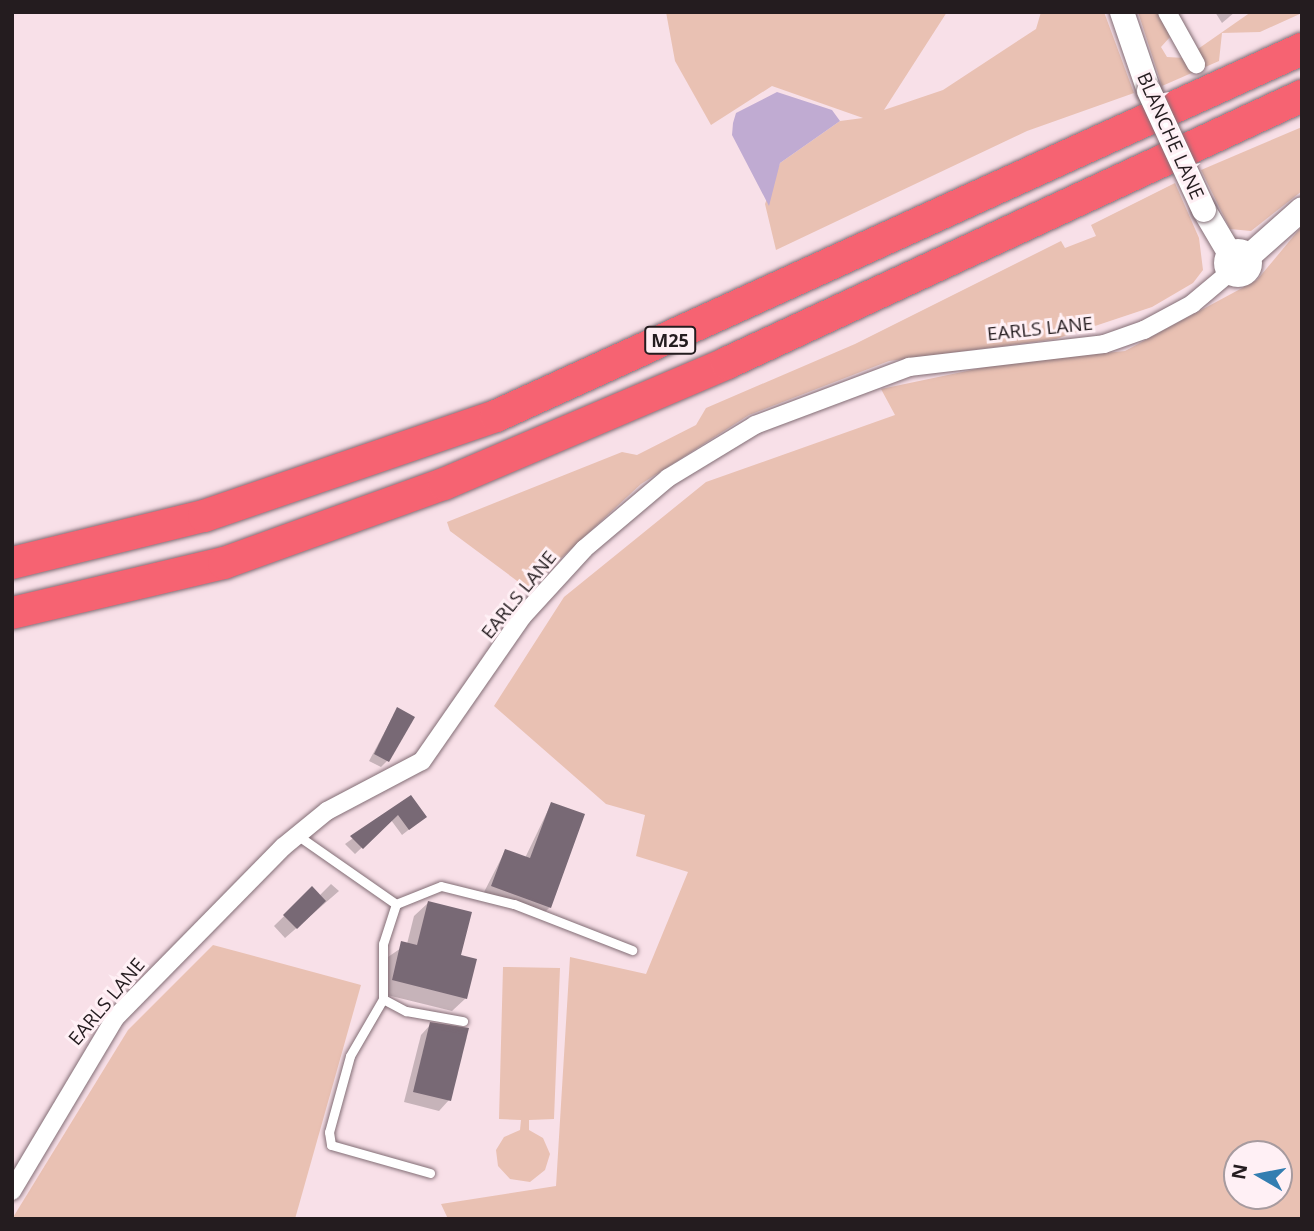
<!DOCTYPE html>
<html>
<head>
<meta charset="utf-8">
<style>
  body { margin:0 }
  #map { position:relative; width:1314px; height:1231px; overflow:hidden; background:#f8e0e8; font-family:"Open Sans",sans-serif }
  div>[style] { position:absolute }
  .green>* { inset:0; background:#e9c1b3 }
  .water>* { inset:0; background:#c0abd2 }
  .shadow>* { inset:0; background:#0003 }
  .building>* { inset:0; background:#786975 }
  .roads { filter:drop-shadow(0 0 2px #826d75) drop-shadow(0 0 2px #826d75) }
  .lane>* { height:9px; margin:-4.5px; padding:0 4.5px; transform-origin:4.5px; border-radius:4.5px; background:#fff }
  .street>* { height:18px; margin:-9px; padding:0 9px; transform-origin:9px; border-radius:9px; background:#fff }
  .secondary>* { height:24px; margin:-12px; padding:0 12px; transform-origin:12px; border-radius:12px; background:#fff }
  .secondary>.ring { margin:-12px; padding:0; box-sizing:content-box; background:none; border:24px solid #fff; border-radius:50% }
  .highway>* { height:32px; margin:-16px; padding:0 16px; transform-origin:16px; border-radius:16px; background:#f66372 }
  .bridges { filter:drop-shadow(0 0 2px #826d75) drop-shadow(0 0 2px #826d75) }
  .secondary-bridge>* { height:24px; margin:-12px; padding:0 12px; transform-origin:12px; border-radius:12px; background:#fff }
  span { translate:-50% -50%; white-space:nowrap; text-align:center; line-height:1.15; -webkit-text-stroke:6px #fff0f5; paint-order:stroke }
  .shield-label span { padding:2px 5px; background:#fff0f5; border:2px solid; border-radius:5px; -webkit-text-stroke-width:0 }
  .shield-label { font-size:18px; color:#241c1f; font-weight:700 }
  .street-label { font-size:19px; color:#241c1f }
  .frame { position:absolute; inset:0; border:14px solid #241c1f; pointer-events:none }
  .north { position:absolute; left:1223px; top:1140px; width:70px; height:70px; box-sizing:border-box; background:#fff0f5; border:2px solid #a79b9f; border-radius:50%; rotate:280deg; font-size:19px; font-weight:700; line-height:28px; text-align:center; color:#241c1f }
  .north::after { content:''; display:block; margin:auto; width:24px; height:32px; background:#337eb1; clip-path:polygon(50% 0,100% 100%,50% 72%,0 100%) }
</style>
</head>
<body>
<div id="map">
  <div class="green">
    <div style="clip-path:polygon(666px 12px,947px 12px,884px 110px,943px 90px,1036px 29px,1041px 12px,1104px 12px,1134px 93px,1027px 131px,776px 250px,765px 204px,780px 163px,840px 121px,863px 118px,772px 86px,711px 125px,675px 61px)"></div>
    <div style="clip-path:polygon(1138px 12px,1161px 12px,1170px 37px,1161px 47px,1167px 57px,1185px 58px,1251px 12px,1302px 13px,1260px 32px,1222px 33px,1219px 61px,1162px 86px)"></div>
    <div style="clip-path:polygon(1302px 127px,1302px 191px,1251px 231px,1230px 229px,1201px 170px)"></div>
    <div style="clip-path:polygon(1175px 183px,1199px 238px,1203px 270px,1193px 283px,1152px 307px,1056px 339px,889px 361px,749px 415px,641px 484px,528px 589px,450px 531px,447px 522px,622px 452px,637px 455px,696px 425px,706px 408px,855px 344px,1061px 241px,1065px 248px,1096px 236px,1091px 225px)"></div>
    <div style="clip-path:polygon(evenodd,1302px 226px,1302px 1219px,448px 1219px,441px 1204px,556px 1186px,570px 957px,646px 974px,688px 872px,636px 856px,645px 815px,606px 804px,494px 706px,564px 597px,706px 482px,895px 415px,881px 389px,1005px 363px,1125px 351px,1257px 280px,1302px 226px,1237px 1154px,1279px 1154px,1279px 1196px,1237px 1196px,1237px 1154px)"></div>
    <div style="clip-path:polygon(213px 945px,361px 985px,295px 1219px,12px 1219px,128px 1030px)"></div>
    <div style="clip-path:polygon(503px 967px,560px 968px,554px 1119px,529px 1120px,529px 1130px,543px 1138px,550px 1154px,545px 1170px,530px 1182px,510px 1179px,498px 1166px,496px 1150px,504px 1137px,520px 1130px,521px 1120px,499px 1119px)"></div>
  </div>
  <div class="water">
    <div style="clip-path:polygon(777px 92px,832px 110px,840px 121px,780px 163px,769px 206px,732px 135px,733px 123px,736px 113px)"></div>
  </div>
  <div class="shadow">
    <div style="clip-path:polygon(1215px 12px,1235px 12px,1222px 23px)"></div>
    <div style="clip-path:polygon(397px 709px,387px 761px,381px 767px,369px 761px)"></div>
    <div style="clip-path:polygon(410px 797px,425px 817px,402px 835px,391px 820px,355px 854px,345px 844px)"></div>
    <div style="clip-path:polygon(551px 804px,550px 907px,540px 917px,482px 896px,505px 851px,525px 858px)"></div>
    <div style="clip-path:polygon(331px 884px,339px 891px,285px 938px,274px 926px,312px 889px,319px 896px)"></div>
    <div style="clip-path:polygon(428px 903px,459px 957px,466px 998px,452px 1011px,379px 993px,388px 957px,407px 944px,414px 916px)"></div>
    <div style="clip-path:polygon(431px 1024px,449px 1100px,439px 1111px,404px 1102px,421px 1035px)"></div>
  </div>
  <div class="building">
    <div style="clip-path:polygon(397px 707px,415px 717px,389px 762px,374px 754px)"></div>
    <div style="clip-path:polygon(411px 795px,427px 817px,409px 830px,398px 815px,363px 849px,350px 836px)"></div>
    <div style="clip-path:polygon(551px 802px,585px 814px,551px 908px,491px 886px,505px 849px,530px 858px)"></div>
    <div style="clip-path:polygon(312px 886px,326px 901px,297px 929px,283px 915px)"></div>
    <div style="clip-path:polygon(428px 901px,472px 912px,461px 955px,477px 959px,467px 999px,392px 980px,401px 941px,417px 945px)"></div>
    <div style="clip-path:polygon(430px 1022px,469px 1028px,451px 1101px,413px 1092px)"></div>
  </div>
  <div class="roads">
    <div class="lane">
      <div style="left:297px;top:835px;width:121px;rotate:34.9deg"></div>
      <div style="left:396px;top:904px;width:48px;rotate:-21.8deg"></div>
      <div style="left:441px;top:886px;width:75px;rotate:13.9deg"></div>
      <div style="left:514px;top:904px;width:127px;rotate:21.3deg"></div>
      <div style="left:396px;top:904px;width:42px;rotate:108deg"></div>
      <div style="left:383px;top:944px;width:55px;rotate:90deg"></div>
      <div style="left:383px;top:999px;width:26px;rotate:28deg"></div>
      <div style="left:406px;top:1011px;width:58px;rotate:10deg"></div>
      <div style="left:383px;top:999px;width:66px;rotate:120.1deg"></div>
      <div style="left:350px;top:1056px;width:79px;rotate:105.4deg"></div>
      <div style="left:329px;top:1132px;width:13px;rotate:81deg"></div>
      <div style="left:331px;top:1145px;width:103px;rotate:15.8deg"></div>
    </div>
    <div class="street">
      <div style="left:1167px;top:12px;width:60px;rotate:60.9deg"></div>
      <div style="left:12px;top:1191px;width:201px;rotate:-59.2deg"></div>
      <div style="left:115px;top:1018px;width:240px;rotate:-45.5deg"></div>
      <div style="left:283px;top:847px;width:57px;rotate:-39.3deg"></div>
      <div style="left:327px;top:811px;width:107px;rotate:-27.8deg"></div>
      <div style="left:422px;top:761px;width:175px;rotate:-55.2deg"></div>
      <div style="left:522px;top:617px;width:92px;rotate:-47.6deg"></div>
      <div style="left:584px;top:549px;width:110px;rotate:-40.2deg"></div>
      <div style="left:668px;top:478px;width:102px;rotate:-31.3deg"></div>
      <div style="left:755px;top:425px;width:165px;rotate:-20.6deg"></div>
      <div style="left:909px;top:367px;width:196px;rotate:-6.7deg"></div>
      <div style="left:1104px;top:344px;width:42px;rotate:-19.3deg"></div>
      <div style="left:1144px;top:330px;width:55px;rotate:-28.4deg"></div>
      <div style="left:1192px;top:304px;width:50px;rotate:-40.1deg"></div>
    </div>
    <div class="secondary">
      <div style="left:1122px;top:12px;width:83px;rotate:71.1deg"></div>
      <div style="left:1204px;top:210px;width:51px;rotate:59.4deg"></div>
      <div class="ring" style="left:1226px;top:251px;width:0;height:0"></div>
      <div style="left:1248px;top:257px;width:72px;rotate:-41.6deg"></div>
    </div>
    <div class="highway">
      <div style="left:12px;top:563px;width:198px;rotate:-13.8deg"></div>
      <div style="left:204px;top:516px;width:309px;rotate:-18.9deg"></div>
      <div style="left:496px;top:416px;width:886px;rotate:-24.48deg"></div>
      <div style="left:12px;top:613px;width:218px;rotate:-13.3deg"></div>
      <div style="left:224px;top:563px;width:234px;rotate:-19.8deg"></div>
      <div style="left:444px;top:484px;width:308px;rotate:-23.1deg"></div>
      <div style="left:727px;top:363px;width:634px;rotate:-24.91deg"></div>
    </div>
  </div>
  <div class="bridges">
    <div class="secondary-bridge">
      <div style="left:1149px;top:91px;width:131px;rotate:65.2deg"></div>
    </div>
  </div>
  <div class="shield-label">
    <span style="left:670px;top:340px">M25</span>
  </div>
  <div class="street-label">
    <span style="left:1170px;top:136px;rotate:66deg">BLANCHE LANE</span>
    <span style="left:1040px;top:329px;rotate:-6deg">EARLS LANE</span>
    <span style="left:519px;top:595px;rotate:-51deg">EARLS LANE</span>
    <span style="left:107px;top:1002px;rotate:-50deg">EARLS LANE</span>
  </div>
  <div class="frame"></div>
  <div class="north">N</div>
</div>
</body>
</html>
